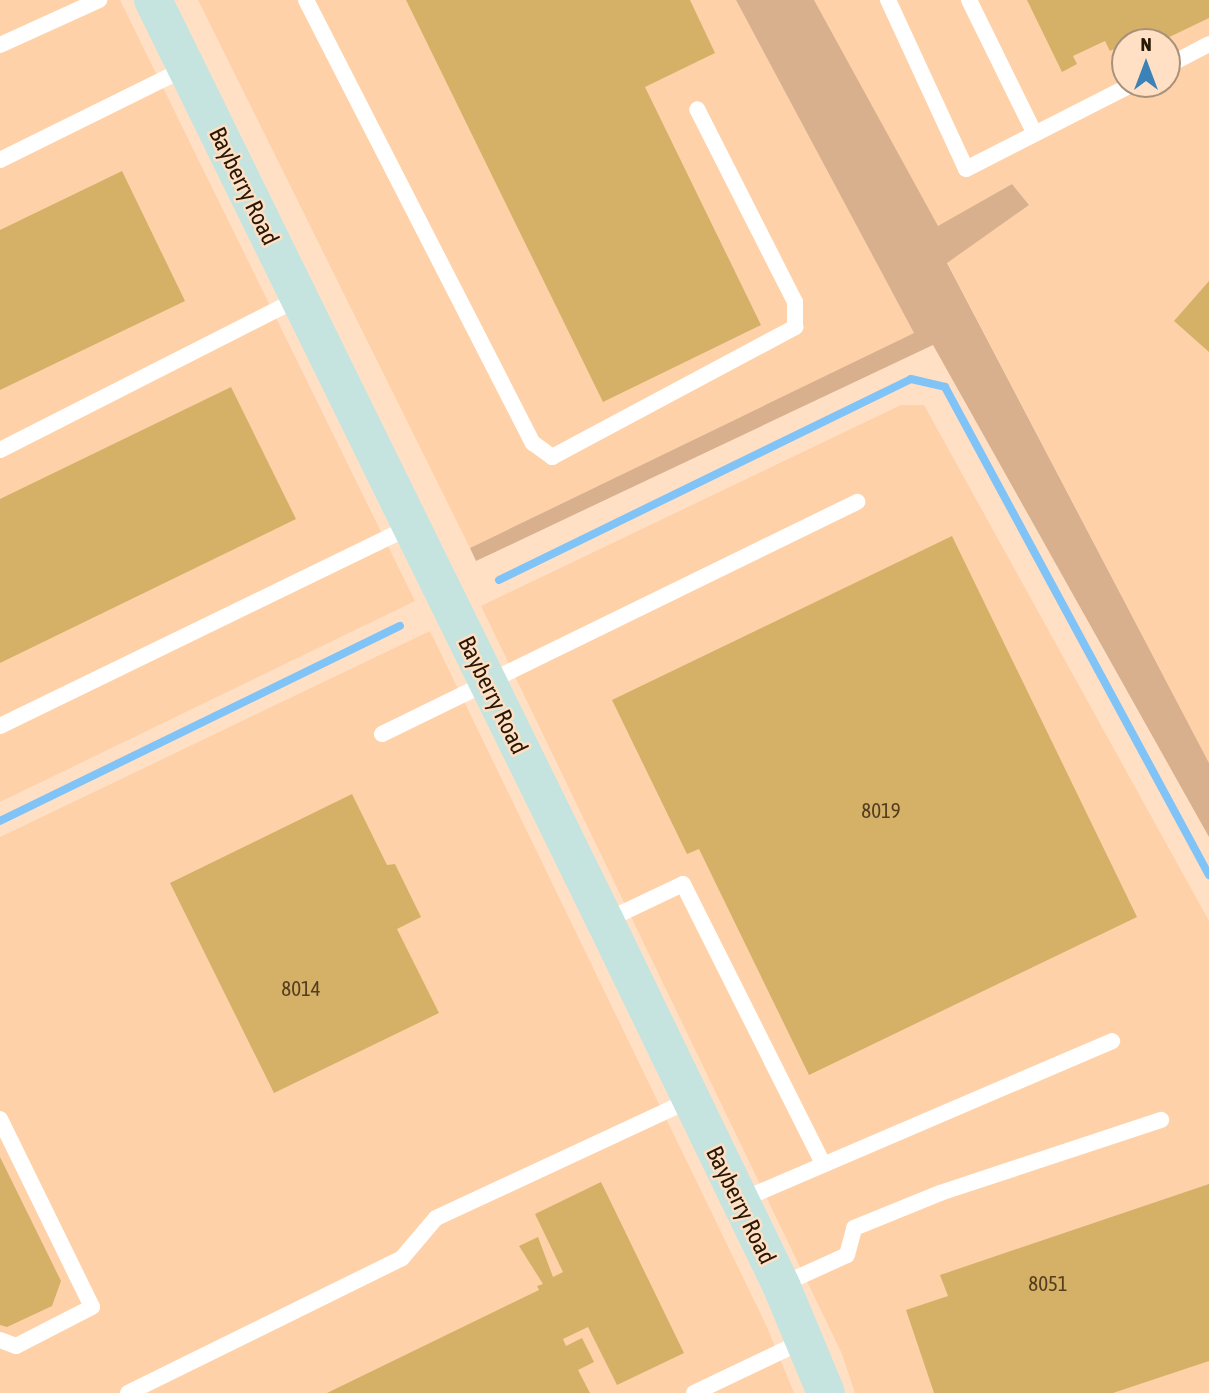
<!DOCTYPE html>
<html>
<head>
<meta charset="utf-8">
<style>
  body { margin:0 }
  #map { position:relative; width:1209px; height:1393px; overflow:hidden; background:#ffe0c5; font-family:"Asap Condensed",sans-serif }
  div>[style] { position:absolute }
  .built>* { inset:0; background:#fed1a8 }
  .green>* { inset:0; background:#d8b08d }
  .stream>* { height:8px; margin:-4px; padding:0 4px; transform-origin:4px; border-radius:4px; background:#80c3f7 }
  .building>* { inset:0; background:#d5b168 }
  .lane>* { height:16px; margin:-8px; padding:0 8px; transform-origin:8px; border-radius:8px; background:#fff }
  .secondary>* { height:38px; margin:-19px; padding:0 19px; transform-origin:19px; border-radius:19px; background:#c5e4e0 }
  span { translate:-50% -50%; white-space:nowrap; text-align:center; line-height:1.15; -webkit-text-stroke:5px #ffe0c5; paint-order:stroke }
  .number-label { font-size:21px; color:#543e1e }
  .number-label span { -webkit-text-stroke-width:0 }
  .street-label { font-size:24px; color:#291705 }
  .north { position:absolute; left:1111px; top:28px; width:70px; height:70px; box-sizing:border-box; background:#ffe0c5; border:2px solid #a99078; border-radius:50%; rotate:0deg; font-size:19px; font-weight:700; line-height:28px; text-align:center; color:#291705 }
  .north::after { content:''; display:block; margin:auto; width:24px; height:32px; background:#3a82b7; clip-path:polygon(50% 0,100% 100%,50% 72%,0 100%) }
</style>
</head>
<body>
<div id="map">
  <div class="built">
    <div style="clip-path:polygon(0 0,120px 0,415px 601px,0 802px)"></div>
    <div style="clip-path:polygon(198px 0,736px 0,914px 333px,470px 548px)"></div>
    <div style="clip-path:polygon(evenodd,814px 0,1209px 0,1209px 763px,947px 262px,1029px 205px,1012px 184px,938px 227px,814px 0,1125px 42px,1167px 42px,1167px 84px,1125px 84px,1125px 42px)"></div>
    <div style="clip-path:polygon(901px 405px,924px 405px,1209px 921px,1209px 1393px,855px 1393px,842px 1354px,481px 606px)"></div>
    <div style="clip-path:polygon(430px 631px,767px 1327px,794px 1393px,0 1393px,0 837px)"></div>
  </div>
  <div class="green">
    <div style="clip-path:polygon(736px 0,814px 0,938px 226px,1012px 184px,1029px 205px,947px 263px,1209px 763px,1209px 837px,933px 345px,476px 561px,470px 548px,914px 333px)"></div>
  </div>
  <div class="stream">
    <div style="left:499px;top:580px;width:458px;rotate:-26deg"></div>
    <div style="left:911px;top:379px;width:35px;rotate:13deg"></div>
    <div style="left:945px;top:387px;width:555px;rotate:61.59deg"></div>
    <div style="left:0;top:821px;width:445px;rotate:-26deg"></div>
  </div>
  <div class="building">
    <div style="clip-path:polygon(406px 0,690px 0,715px 53px,645px 87px,761px 325px,603px 402px)"></div>
    <div style="clip-path:polygon(1027px 0,1209px 0,1209px 18px,1159px 42px,1153px 42px,1148px 32px,1110px 51px,1105px 41px,1073px 56px,1077px 64px,1062px 72px)"></div>
    <div style="clip-path:polygon(122px 171px,185px 301px,0 390px,0 230px)"></div>
    <div style="clip-path:polygon(1209px 281px,1209px 352px,1174px 321px)"></div>
    <div style="clip-path:polygon(231px 387px,296px 519px,0 663px,0 499px)"></div>
    <div style="clip-path:polygon(952px 536px,1137px 917px,809px 1075px,699px 849px,687px 854px,612px 700px)"></div>
    <div style="clip-path:polygon(352px 794px,387px 865px,395px 864px,421px 917px,397px 929px,439px 1013px,274px 1093px,170px 883px)"></div>
    <div style="clip-path:polygon(0 1157px,61px 1281px,52px 1306px,7px 1327px,0 1325px)"></div>
    <div style="clip-path:polygon(601px 1182px,684px 1353px,617px 1385px,588px 1327px,563px 1339px,566px 1346px,582px 1338px,594px 1362px,578px 1370px,590px 1393px,327px 1393px,539px 1290px,537px 1286px,543px 1284px,519px 1246px,538px 1237px,553px 1277px,563px 1272px,535px 1214px)"></div>
    <div style="clip-path:polygon(1209px 1184px,1209px 1361px,1113px 1393px,934px 1393px,906px 1310px,948px 1296px,940px 1275px)"></div>
  </div>
  <div class="lane">
    <div style="left:306px;top:0;width:498px;rotate:62.9deg"></div>
    <div style="left:533px;top:443px;width:24px;rotate:36deg"></div>
    <div style="left:552px;top:457px;width:276px;rotate:-28.1deg"></div>
    <div style="left:795px;top:327px;width:25px;rotate:-90deg"></div>
    <div style="left:795px;top:302px;width:216px;rotate:-116.9deg"></div>
    <div style="left:888px;top:0;width:186px;rotate:65.2deg"></div>
    <div style="left:966px;top:169px;width:187px;rotate:-27deg"></div>
    <div style="left:969px;top:0;width:149px;rotate:63.8deg"></div>
    <div style="left:0;top:45px;width:109px;rotate:-24.4deg"></div>
    <div style="left:1167px;top:66px;width:47px;rotate:-27.6deg"></div>
    <div style="left:0;top:160px;width:208px;rotate:-26.3deg"></div>
    <div style="left:0;top:450px;width:334px;rotate:-26.9deg"></div>
    <div style="left:0;top:726px;width:456px;rotate:-25.9deg"></div>
    <div style="left:382px;top:734px;width:529px;rotate:-26.03deg"></div>
    <div style="left:605px;top:921px;width:86px;rotate:-25.4deg"></div>
    <div style="left:683px;top:884px;width:312px;rotate:63.4deg"></div>
    <div style="left:0;top:1119px;width:209px;rotate:63.9deg"></div>
    <div style="left:92px;top:1307px;width:85px;rotate:152.8deg"></div>
    <div style="left:16px;top:1346px;width:17px;rotate:-159deg"></div>
    <div style="left:739px;top:1201px;width:406px;rotate:-23.2deg"></div>
    <div style="left:781px;top:1285px;width:72px;rotate:-24.4deg"></div>
    <div style="left:847px;top:1255px;width:28px;rotate:-75deg"></div>
    <div style="left:854px;top:1228px;width:93px;rotate:-22.1deg"></div>
    <div style="left:940px;top:1193px;width:233px;rotate:-18.3deg"></div>
    <div style="left:128px;top:1393px;width:305px;rotate:-26.2deg"></div>
    <div style="left:402px;top:1258px;width:52px;rotate:-49.6deg"></div>
    <div style="left:436px;top:1218px;width:280px;rotate:-24.9deg"></div>
    <div style="left:694px;top:1393px;width:123px;rotate:-25.5deg"></div>
  </div>
  <div class="secondary">
    <div style="left:153px;top:0;width:1026px;rotate:63.86deg"></div>
    <div style="left:605px;top:921px;width:404px;rotate:64.2deg"></div>
    <div style="left:781px;top:1285px;width:117px;rotate:67.4deg"></div>
  </div>
  <div class="number-label">
    <span style="left:881px;top:810px">8019</span>
    <span style="left:301px;top:988px">8014</span>
    <span style="left:1048px;top:1283px">8051</span>
  </div>
  <div class="street-label">
    <span style="left:244px;top:186px;rotate:64deg">Bayberry Road</span>
    <span style="left:493px;top:695px;rotate:64deg">Bayberry Road</span>
    <span style="left:741px;top:1205px;rotate:64deg">Bayberry Road</span>
  </div>
  <div class="north">N</div>
</div>
</body>
</html>
